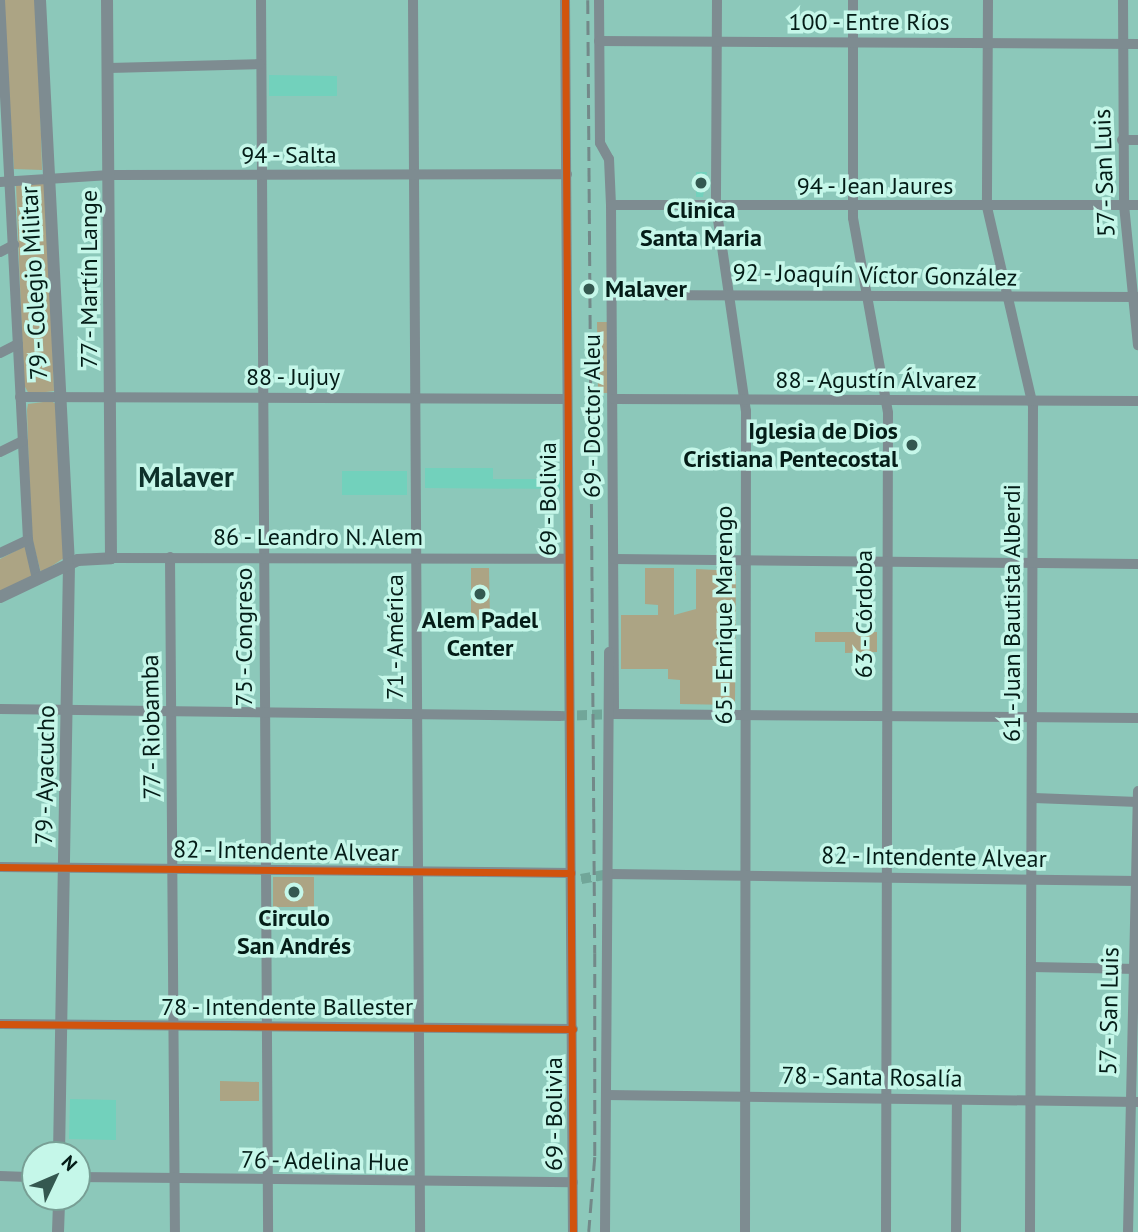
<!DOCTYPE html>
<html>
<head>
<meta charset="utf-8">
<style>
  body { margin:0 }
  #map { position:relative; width:1138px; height:1232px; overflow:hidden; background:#8cc8ba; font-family:"PT Sans",sans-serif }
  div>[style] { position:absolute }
  .built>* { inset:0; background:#72d1bc }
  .green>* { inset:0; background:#aca484 }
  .minor-tunnel>* { height:10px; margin-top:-5px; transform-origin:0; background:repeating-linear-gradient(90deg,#71a699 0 10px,transparent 0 15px) }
  .minor>* { height:10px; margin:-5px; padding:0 5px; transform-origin:5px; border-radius:5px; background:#7e8c91 }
  .tertiary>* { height:12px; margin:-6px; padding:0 6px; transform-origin:6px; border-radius:6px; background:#7e8c91 }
  .rail>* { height:2.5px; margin-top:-1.25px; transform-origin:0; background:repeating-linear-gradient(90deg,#738989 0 14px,transparent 0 21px) }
  .cycleway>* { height:7px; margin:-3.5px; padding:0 3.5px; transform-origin:3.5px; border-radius:3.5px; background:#d1530d }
  .dots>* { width:19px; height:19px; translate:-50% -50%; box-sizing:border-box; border:4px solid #c5f7e9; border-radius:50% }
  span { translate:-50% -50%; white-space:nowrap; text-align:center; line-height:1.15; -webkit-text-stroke:7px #c5f7e9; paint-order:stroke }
  .street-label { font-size:24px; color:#041c17 }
  .poi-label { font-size:24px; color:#041c17; font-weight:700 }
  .left { translate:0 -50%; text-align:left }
  .right { translate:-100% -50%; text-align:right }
  .quarter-label { font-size:28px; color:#0d312a; font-weight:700 }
  .north { position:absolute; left:21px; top:1141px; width:70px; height:70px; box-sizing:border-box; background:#c5f7e9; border:2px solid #789f95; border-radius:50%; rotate:46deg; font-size:19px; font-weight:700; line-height:28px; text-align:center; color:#041c17 }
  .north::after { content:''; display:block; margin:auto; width:24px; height:32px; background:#345850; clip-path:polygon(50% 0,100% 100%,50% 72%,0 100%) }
</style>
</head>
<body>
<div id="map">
  <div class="built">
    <div style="clip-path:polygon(269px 75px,337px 76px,337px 96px,269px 96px)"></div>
    <div style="clip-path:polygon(696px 172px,707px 172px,703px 197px,696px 197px)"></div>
    <div style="clip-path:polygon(425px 468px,493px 468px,493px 479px,560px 479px,560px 489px,425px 488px)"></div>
    <div style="clip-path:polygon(342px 471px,407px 471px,407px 495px,342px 495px)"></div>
    <div style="clip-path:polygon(70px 1099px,116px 1100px,116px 1140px,69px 1139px)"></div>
  </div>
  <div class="green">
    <div style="clip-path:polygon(3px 0,37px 0,42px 170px,14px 169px)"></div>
    <div style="clip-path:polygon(47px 182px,54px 391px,29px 394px,24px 385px,16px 185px)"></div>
    <div style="clip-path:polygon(597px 322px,607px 322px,608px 393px,598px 393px)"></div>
    <div style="clip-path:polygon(51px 401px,56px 404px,64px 558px,41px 573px,31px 535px,27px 410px,28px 404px)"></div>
    <div style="clip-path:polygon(25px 546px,33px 576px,0 592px,0 559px)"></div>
    <div style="clip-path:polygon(471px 568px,489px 568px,490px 620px,471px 620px)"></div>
    <div style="clip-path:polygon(645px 568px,674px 568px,674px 615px,696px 609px,696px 569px,736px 571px,735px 701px,732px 705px,680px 704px,680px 680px,668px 679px,668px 669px,621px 669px,621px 615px,658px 615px,658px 605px,645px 604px)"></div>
    <div style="clip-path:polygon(815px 632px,877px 632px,877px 652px,845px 653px,845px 642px,815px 642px)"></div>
    <div style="clip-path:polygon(273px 877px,314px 877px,314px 907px,273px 907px)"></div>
    <div style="clip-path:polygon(220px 1081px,259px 1082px,259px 1101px,220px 1101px)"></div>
  </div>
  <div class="minor-tunnel">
    <div style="left:562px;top:716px;width:52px;rotate:-2.2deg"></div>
    <div style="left:581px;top:879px;width:29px;rotate:-10deg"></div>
  </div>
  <div class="minor">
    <div style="left:0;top:0;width:541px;rotate:87.03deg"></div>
    <div style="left:28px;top:540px;width:40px;rotate:77deg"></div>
    <div style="left:261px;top:0;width:1232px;rotate:89.67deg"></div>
    <div style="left:413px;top:0;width:1232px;rotate:89.67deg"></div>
    <div style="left:565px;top:0;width:1232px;rotate:89.63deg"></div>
    <div style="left:599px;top:0;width:143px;rotate:89.6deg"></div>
    <div style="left:600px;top:143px;width:18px;rotate:61deg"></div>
    <div style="left:609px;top:159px;width:46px;rotate:87.5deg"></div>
    <div style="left:611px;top:205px;width:503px;rotate:89.66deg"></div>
    <div style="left:717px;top:0;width:206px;rotate:90.3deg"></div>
    <div style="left:716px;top:206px;width:207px;rotate:81.7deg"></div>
    <div style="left:746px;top:411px;width:821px;rotate:90.07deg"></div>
    <div style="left:853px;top:0;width:218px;rotate:90deg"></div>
    <div style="left:853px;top:218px;width:198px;rotate:79.8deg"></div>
    <div style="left:888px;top:413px;width:819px;rotate:90.14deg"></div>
    <div style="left:988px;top:0;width:207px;rotate:90.3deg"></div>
    <div style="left:987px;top:207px;width:205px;rotate:77deg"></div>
    <div style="left:1033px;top:407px;width:825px;rotate:90.21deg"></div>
    <div style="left:1123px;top:0;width:205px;rotate:89.7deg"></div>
    <div style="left:1124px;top:205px;width:141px;rotate:84.3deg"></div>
    <div style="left:599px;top:41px;width:539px;rotate:0.32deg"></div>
    <div style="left:109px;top:68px;width:151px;rotate:-1.5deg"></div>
    <div style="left:1122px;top:140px;width:16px"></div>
    <div style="left:0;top:182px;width:110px;rotate:-3.6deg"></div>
    <div style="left:110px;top:175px;width:457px;rotate:-0.1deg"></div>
    <div style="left:611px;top:205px;width:527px"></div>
    <div style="left:0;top:252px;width:16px;rotate:-27deg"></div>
    <div style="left:612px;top:295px;width:526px;rotate:0.22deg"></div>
    <div style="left:0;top:353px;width:20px;rotate:-27deg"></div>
    <div style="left:20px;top:397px;width:547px;rotate:0.21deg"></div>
    <div style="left:614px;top:399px;width:524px;rotate:0.22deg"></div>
    <div style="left:0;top:452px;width:25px;rotate:-26deg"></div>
    <div style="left:0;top:553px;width:31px;rotate:-25deg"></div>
    <div style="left:170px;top:557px;width:675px;rotate:89.58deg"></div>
    <div style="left:111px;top:558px;width:457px;rotate:0.1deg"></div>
    <div style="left:614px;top:559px;width:524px;rotate:0.55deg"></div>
    <div style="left:0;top:709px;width:561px;rotate:0.71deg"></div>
    <div style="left:614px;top:714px;width:524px;rotate:0.44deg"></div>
    <div style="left:1034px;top:798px;width:104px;rotate:2.2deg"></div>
    <div style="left:0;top:867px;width:571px;rotate:0.6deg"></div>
    <div style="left:610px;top:874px;width:528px;rotate:0.76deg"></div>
    <div style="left:1031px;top:967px;width:107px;rotate:1.1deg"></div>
    <div style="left:0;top:1024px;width:573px;rotate:0.5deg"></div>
    <div style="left:606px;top:1095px;width:532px;rotate:0.75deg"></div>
    <div style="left:0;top:1176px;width:35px;rotate:2deg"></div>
    <div style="left:77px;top:1177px;width:496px;rotate:0.6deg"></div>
    <div style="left:605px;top:1232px;width:580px;rotate:-89.6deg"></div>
    <div style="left:956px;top:1232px;width:132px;rotate:-89.6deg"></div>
    <div style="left:1128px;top:1232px;width:441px;rotate:-88.7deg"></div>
  </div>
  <div class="tertiary">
    <div style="left:40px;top:0;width:565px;rotate:87.06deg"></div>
    <div style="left:69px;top:564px;width:591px;rotate:90.97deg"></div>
    <div style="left:0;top:597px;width:86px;rotate:-25.4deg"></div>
    <div style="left:78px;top:560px;width:33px;rotate:-3deg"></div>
    <div style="left:111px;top:558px;width:558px;rotate:-90.41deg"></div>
    <div style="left:58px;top:1232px;width:35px;rotate:-88deg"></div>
  </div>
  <div class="rail">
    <div style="left:588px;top:0;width:953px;rotate:89.58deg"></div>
    <div style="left:595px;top:953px;width:204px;rotate:90deg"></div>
    <div style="left:595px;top:1157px;width:75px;rotate:94.6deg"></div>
  </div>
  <div class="cycleway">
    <div style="left:565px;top:0;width:1232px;rotate:89.63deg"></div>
    <div style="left:0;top:867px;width:571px;rotate:0.6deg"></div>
    <div style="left:0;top:1024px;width:573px;rotate:0.5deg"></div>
  </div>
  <div class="dots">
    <div style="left:701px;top:183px;background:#345850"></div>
    <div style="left:589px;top:289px;background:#345850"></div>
    <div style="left:912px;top:445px;background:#345850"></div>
    <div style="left:480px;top:594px;background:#345850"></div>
    <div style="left:294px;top:892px;background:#345850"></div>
  </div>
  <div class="street-label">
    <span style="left:869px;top:22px">100 - Entre Ríos</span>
    <span style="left:289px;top:155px">94 - Salta</span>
    <span style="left:1104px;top:173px;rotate:-92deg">57 - San Luis</span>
    <span style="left:875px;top:186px">94 - Jean Jaures</span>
    <span style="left:875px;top:275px;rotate:1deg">92 - Joaquín Víctor González</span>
    <span style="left:89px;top:279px;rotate:-90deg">77 - Martín Lange</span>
    <span style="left:34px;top:283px;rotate:-93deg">79 - Colegio Militar</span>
    <span style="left:293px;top:377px">88 - Jujuy</span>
    <span style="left:876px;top:380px">88 - Agustín Álvarez</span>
    <span style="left:592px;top:416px;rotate:-90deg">69 - Doctor Aleu</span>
    <span style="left:548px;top:499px;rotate:-90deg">69 - Bolivia</span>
    <span style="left:318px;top:537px">86 - Leandro N. Alem</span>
    <span style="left:1012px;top:613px;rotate:-90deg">61 - Juan Bautista Alberdi</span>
    <span style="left:864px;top:614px;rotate:-90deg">63 - Córdoba</span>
    <span style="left:724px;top:615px;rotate:-90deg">65 - Enrique Marengo</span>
    <span style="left:244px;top:637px;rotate:-90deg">75 - Congreso</span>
    <span style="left:395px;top:637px;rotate:-90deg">71 - América</span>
    <span style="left:151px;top:727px;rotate:-91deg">77 - Riobamba</span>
    <span style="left:45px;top:775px;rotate:-89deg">79 - Ayacucho</span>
    <span style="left:286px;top:851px;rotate:1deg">82 - Intendente Alvear</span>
    <span style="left:934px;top:857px;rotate:1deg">82 - Intendente Alvear</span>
    <span style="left:287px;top:1007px">78 - Intendente Ballester</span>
    <span style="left:1109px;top:1011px;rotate:-89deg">57 - San Luis</span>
    <span style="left:872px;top:1077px;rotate:1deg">78 - Santa Rosalía</span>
    <span style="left:554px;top:1114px;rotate:-90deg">69 - Bolivia</span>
    <span style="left:325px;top:1161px;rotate:1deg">76 - Adelina Hue</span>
  </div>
  <div class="poi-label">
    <span style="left:701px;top:224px">Clinica<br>Santa Maria</span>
    <span class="left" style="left:605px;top:289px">Malaver</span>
    <span class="right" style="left:898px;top:445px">Iglesia de Dios<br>Cristiana Pentecostal</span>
    <span style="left:480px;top:634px">Alem Padel<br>Center</span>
    <span style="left:294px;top:932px">Circulo<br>San Andrés</span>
  </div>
  <div class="quarter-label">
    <span style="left:186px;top:477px">Malaver</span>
  </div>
  <div class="north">N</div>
</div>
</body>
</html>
